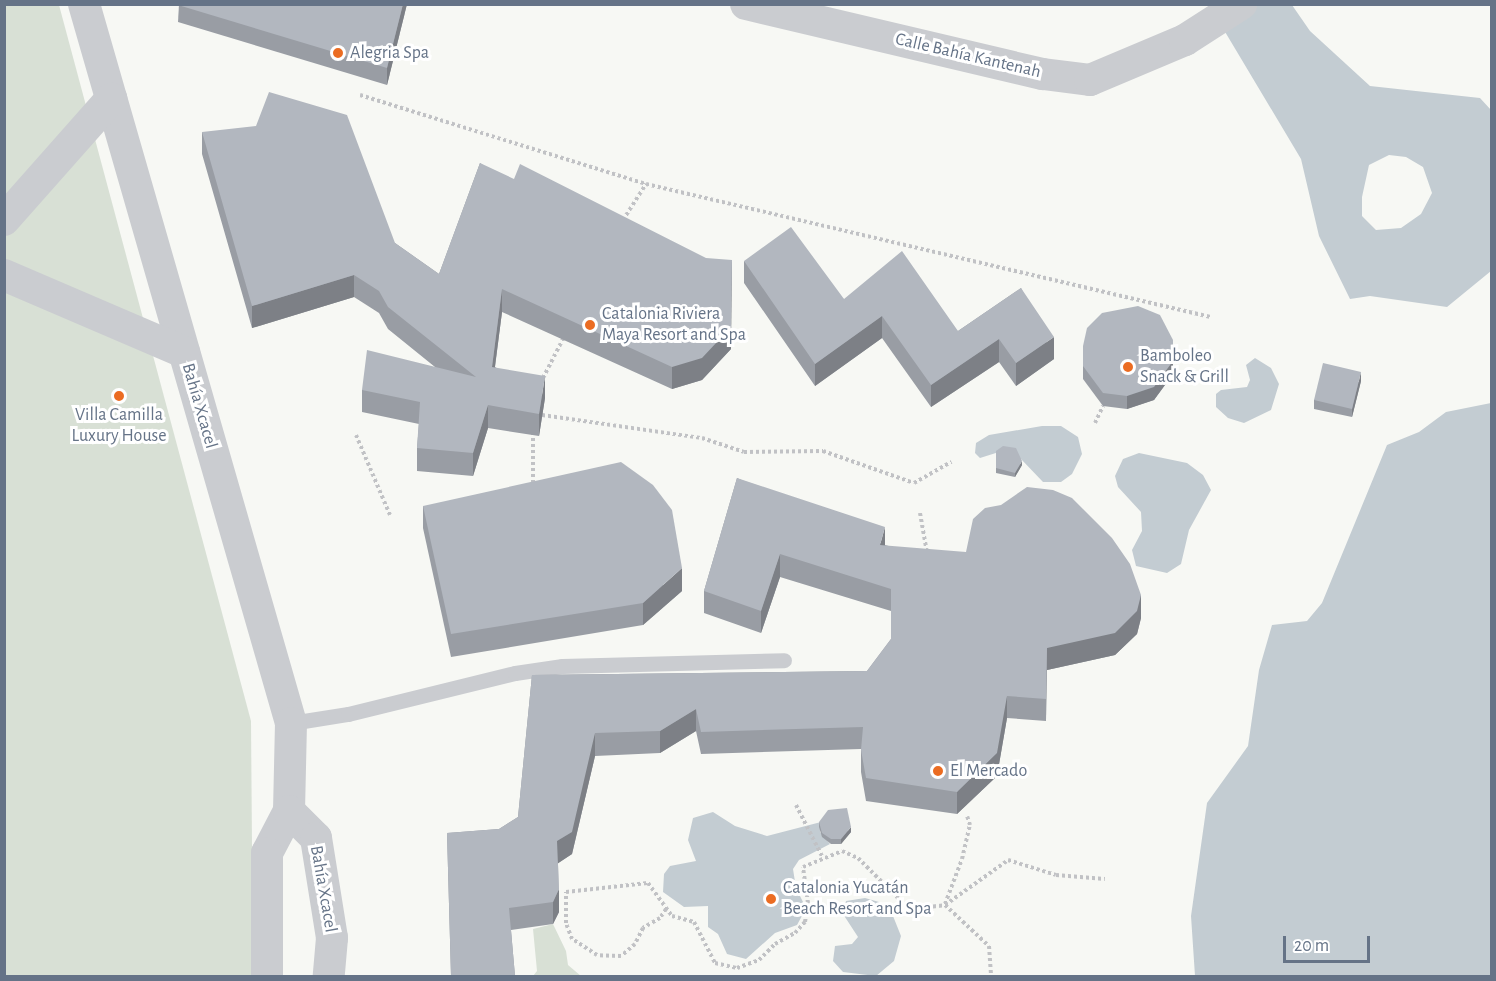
<!DOCTYPE html>
<html>
<head>
<meta charset="utf-8">
<style>
  body { margin:0 }
  #map { position:relative; width:1496px; height:981px; overflow:hidden; background:#f7f8f4; font-family:"Alegreya Sans",sans-serif }
  div>[style] { position:absolute }
  .green>* { inset:0; background:#d8e0d5 }
  .water>* { inset:0; background:#c3ccd2 }
  .path>* { height:4px; margin-top:-2px; transform-origin:0; background:repeating-linear-gradient(90deg,#c1c2c5 0 3px,transparent 0 6px) }
  .service>* { height:15px; margin:-7.5px; padding:0 7.5px; transform-origin:7.5px; border-radius:7.5px; background:#caccd0 }
  .minor>* { height:32px; margin:-16px; padding:0 16px; transform-origin:16px; border-radius:16px; background:#caccd0 }
  .wall>* { inset:0; background:#999da4 }
  .shaded-wall>* { inset:0; background:#7d8086 }
  .building>* { inset:0; background:#b2b7bf }
  .dots>* { width:16px; height:16px; translate:-50% -50%; box-sizing:border-box; border:3px solid #fff; border-radius:50% }
  span { translate:-50% -50%; white-space:nowrap; text-align:center; line-height:1.15; -webkit-text-stroke:6px #fff; paint-order:stroke }
  .poi-label { font-size:18px; color:#657387 }
  .left { translate:0 -50%; text-align:left }
  .street-label { font-size:18px; color:#657387 }
  .frame { position:absolute; inset:0; border:6px solid #657387; pointer-events:none }
  .scale { position:absolute; left:1283px; top:936px; width:87px; height:27px; box-sizing:border-box; border:3px solid #657387; border-top:0; padding-left:8px; font-size:18px; line-height:21px; white-space:nowrap; color:#657387; -webkit-text-stroke:4px #fff; paint-order:stroke }
</style>
</head>
<body>
<div id="map">
  <div class="green">
    <div style="clip-path:polygon(5px 5px,59px 5px,251px 721px,253px 976px,5px 976px)"></div>
    <div style="clip-path:polygon(553px 924px,566px 951px,568px 965px,581px 976px,533px 976px,537px 971px,533px 929px)"></div>
  </div>
  <div class="water">
    <div style="clip-path:polygon(evenodd,1209px 5px,1292px 5px,1310px 31px,1370px 86px,1480px 98px,1491px 110px,1491px 271px,1447px 307px,1370px 296px,1350px 299px,1319px 236px,1301px 159px,1209px 5px,1389px 155px,1406px 157px,1423px 167px,1432px 193px,1421px 214px,1401px 228px,1376px 230px,1362px 216px,1362px 197px,1369px 165px,1389px 155px)"></div>
    <div style="clip-path:polygon(1255px 358px,1271px 368px,1279px 384px,1271px 410px,1244px 423px,1228px 418px,1216px 407px,1216px 394px,1221px 390px,1247px 387px,1250px 380px,1246px 365px)"></div>
    <div style="clip-path:polygon(1491px 403px,1491px 976px,1195px 976px,1191px 916px,1207px 803px,1248px 746px,1259px 670px,1272px 625px,1307px 621px,1322px 603px,1387px 445px,1419px 432px,1446px 412px)"></div>
    <div style="clip-path:polygon(1042px 426px,1061px 426px,1078px 437px,1082px 454px,1072px 474px,1061px 482px,1043px 482px,1021px 459px,999px 452px,980px 458px,975px 453px,976px 443px,989px 435px)"></div>
    <div style="clip-path:polygon(1139px 453px,1187px 463px,1203px 475px,1211px 490px,1189px 530px,1181px 564px,1167px 573px,1136px 566px,1132px 550px,1142px 531px,1141px 512px,1118px 487px,1115px 476px,1123px 459px)"></div>
    <div style="clip-path:polygon(713px 812px,735px 826px,767px 836px,821px 822px,820px 832px,830px 844px,799px 860px,793px 869px,796px 888px,803px 902px,803px 914px,797px 925px,775px 933px,746px 959px,727px 954px,718px 934px,708px 927px,708px 906px,684px 907px,663px 892px,664px 874px,670px 866px,696px 861px,688px 840px,693px 818px)"></div>
    <div style="clip-path:polygon(865px 898px,879px 902px,891px 911px,901px 936px,894px 961px,876px 976px,843px 972px,833px 961px,835px 946px,852px 944px,858px 937px,843px 914px,846px 901px)"></div>
  </div>
  <div class="path">
    <div style="left:360px;top:95px;width:300px;rotate:17.3deg"></div>
    <div style="left:646px;top:184px;width:580px;rotate:13.25deg"></div>
    <div style="left:623px;top:220px;width:43px;rotate:-57.4deg"></div>
    <div style="left:543px;top:378px;width:46px;rotate:-62.9deg"></div>
    <div style="left:542px;top:415px;width:162px;rotate:8.2deg"></div>
    <div style="left:702px;top:438px;width:44px;rotate:18.4deg"></div>
    <div style="left:744px;top:452px;width:79px;rotate:-0.7deg"></div>
    <div style="left:823px;top:451px;width:96px;rotate:19.4deg"></div>
    <div style="left:914px;top:483px;width:43px;rotate:-29.6deg"></div>
    <div style="left:1095px;top:423px;width:19px;rotate:-65deg"></div>
    <div style="left:533px;top:432px;width:53px;rotate:90deg"></div>
    <div style="left:356px;top:435px;width:87px;rotate:67deg"></div>
    <div style="left:920px;top:513px;width:40px;rotate:80deg"></div>
    <div style="left:796px;top:805px;width:57px;rotate:63deg"></div>
    <div style="left:945px;top:904px;width:48px;rotate:-69.3deg"></div>
    <div style="left:962px;top:859px;width:35px;rotate:-77deg"></div>
    <div style="left:970px;top:825px;width:9px;rotate:-108deg"></div>
    <div style="left:945px;top:905px;width:77px;rotate:-35.5deg"></div>
    <div style="left:1008px;top:860px;width:50px;rotate:17.4deg"></div>
    <div style="left:1056px;top:875px;width:49px;rotate:4.7deg"></div>
    <div style="left:666px;top:909px;width:11px;rotate:124deg"></div>
    <div style="left:660px;top:918px;width:20px;rotate:150deg"></div>
    <div style="left:643px;top:928px;width:18px;rotate:117deg"></div>
    <div style="left:635px;top:944px;width:18px;rotate:139deg"></div>
    <div style="left:621px;top:956px;width:24px;rotate:-178deg"></div>
    <div style="left:597px;top:955px;width:30px;rotate:-147deg"></div>
    <div style="left:572px;top:939px;width:17px;rotate:-111deg"></div>
    <div style="left:566px;top:923px;width:31px;rotate:-90deg"></div>
    <div style="left:566px;top:892px;width:82px;rotate:-6.3deg"></div>
    <div style="left:648px;top:883px;width:41px;rotate:54deg"></div>
    <div style="left:672px;top:916px;width:23px;rotate:15deg"></div>
    <div style="left:694px;top:922px;width:46px;rotate:62.9deg"></div>
    <div style="left:715px;top:963px;width:23px;rotate:13deg"></div>
    <div style="left:737px;top:968px;width:23px;rotate:-20deg"></div>
    <div style="left:759px;top:960px;width:23px;rotate:-45deg"></div>
    <div style="left:775px;top:944px;width:23px;rotate:-29deg"></div>
    <div style="left:795px;top:933px;width:15px;rotate:-48deg"></div>
    <div style="left:805px;top:922px;width:19px;rotate:-81deg"></div>
    <div style="left:808px;top:903px;width:36px;rotate:-98deg"></div>
    <div style="left:803px;top:867px;width:42px;rotate:-22.3deg"></div>
    <div style="left:842px;top:851px;width:17px;rotate:24deg"></div>
    <div style="left:858px;top:858px;width:72px;rotate:45deg"></div>
    <div style="left:909px;top:909px;width:36px;rotate:-6deg"></div>
    <div style="left:945px;top:905px;width:60px;rotate:43deg"></div>
    <div style="left:989px;top:946px;width:30px;rotate:86deg"></div>
  </div>
  <div class="service">
    <div style="left:291px;top:723px;width:58px;rotate:-9deg"></div>
    <div style="left:348px;top:714px;width:172px;rotate:-13.8deg"></div>
    <div style="left:515px;top:673px;width:48px;rotate:-8.5deg"></div>
    <div style="left:562px;top:666px;width:222px;rotate:-1.5deg"></div>
  </div>
  <div class="minor">
    <div style="left:84px;top:4px;width:748px;rotate:73.94deg"></div>
    <div style="left:291px;top:723px;width:88px;rotate:91.3deg"></div>
    <div style="left:289px;top:811px;width:47px;rotate:117.6deg"></div>
    <div style="left:267px;top:853px;width:123px;rotate:90deg"></div>
    <div style="left:746px;top:4px;width:305px;rotate:13.3deg"></div>
    <div style="left:1043px;top:74px;width:47px;rotate:7.3deg"></div>
    <div style="left:1090px;top:80px;width:103px;rotate:-22.8deg"></div>
    <div style="left:1185px;top:40px;width:67px;rotate:-32.7deg"></div>
    <div style="left:4px;top:220px;width:162px;rotate:-48.5deg"></div>
    <div style="left:4px;top:275px;width:196px;rotate:23.2deg"></div>
    <div style="left:289px;top:811px;width:38px;rotate:45deg"></div>
    <div style="left:316px;top:838px;width:101px;rotate:80.9deg"></div>
    <div style="left:332px;top:938px;width:38px;rotate:95deg"></div>
  </div>
  <div class="wall">
    <div style="clip-path:polygon(179px 4px,407px 4px,387px 85px,178px 22px)"></div>
    <div style="clip-path:polygon(202px 132px,395px 243px,439px 274px,480px 163px,731px 349px,702px 380px,672px 389px,502px 312px,495px 367px,545px 398px,539px 436px,488px 428px,473px 476px,417px 471px,417px 448px,419px 424px,362px 412px,362px 390px,435px 367px,388px 329px,379px 313px,354px 297px,252px 328px,202px 154px)"></div>
    <div style="clip-path:polygon(744px 261px,844px 299px,958px 331px,1021px 288px,1054px 359px,1016px 386px,999px 362px,931px 407px,882px 338px,815px 386px,744px 283px)"></div>
    <div style="clip-path:polygon(1083px 366px,1173px 374px,1154px 400px,1127px 409px,1103px 406px,1083px 379px)"></div>
    <div style="clip-path:polygon(1361px 381px,1352px 417px,1314px 409px,1314px 400px)"></div>
    <div style="clip-path:polygon(996px 451px,1022px 465px,1015px 477px,996px 473px)"></div>
    <div style="clip-path:polygon(737px 478px,885px 545px,1141px 618px,1137px 634px,1115px 655px,1047px 670px,1046px 721px,1007px 718px,997px 776px,957px 814px,866px 801px,861px 772px,861px 749px,701px 754px,696px 731px,660px 753px,595px 756px,572px 854px,558px 863px,559px 912px,553px 924px,511px 930px,515px 976px,451px 976px,447px 833px,499px 829px,518px 817px,532px 675px,867px 671px,891px 639px,891px 611px,780px 577px,761px 633px,704px 613px,704px 591px)"></div>
    <div style="clip-path:polygon(423px 506px,682px 591px,643px 625px,451px 657px,423px 528px)"></div>
    <div style="clip-path:polygon(819px 822px,851px 832px,841px 844px,831px 844px,822px 837px,819px 827px)"></div>
  </div>
  <div class="shaded-wall">
    <div style="clip-path:polygon(403px 4px,407px 4px,387px 85px,387px 68px)"></div>
    <div style="clip-path:polygon(732px 260px,731px 349px,702px 380px,672px 389px,672px 367px)"></div>
    <div style="clip-path:polygon(354px 275px,354px 297px,252px 328px,252px 306px)"></div>
    <div style="clip-path:polygon(502px 289px,502px 312px,492px 389px,492px 367px)"></div>
    <div style="clip-path:polygon(882px 316px,882px 338px,815px 386px,815px 364px)"></div>
    <div style="clip-path:polygon(1054px 337px,1054px 359px,1016px 386px,1016px 363px)"></div>
    <div style="clip-path:polygon(999px 339px,999px 362px,931px 407px,931px 385px)"></div>
    <div style="clip-path:polygon(1173px 361px,1173px 374px,1154px 400px,1127px 409px,1127px 396px)"></div>
    <div style="clip-path:polygon(1361px 372px,1361px 381px,1352px 417px,1352px 409px)"></div>
    <div style="clip-path:polygon(545px 376px,545px 398px,539px 436px,539px 414px)"></div>
    <div style="clip-path:polygon(488px 405px,488px 428px,473px 476px,473px 453px)"></div>
    <div style="clip-path:polygon(1022px 461px,1022px 465px,1015px 477px,1015px 473px)"></div>
    <div style="clip-path:polygon(885px 527px,885px 549px,880px 545px)"></div>
    <div style="clip-path:polygon(780px 554px,780px 577px,761px 633px,761px 611px)"></div>
    <div style="clip-path:polygon(682px 568px,682px 591px,643px 625px,643px 603px)"></div>
    <div style="clip-path:polygon(1141px 595px,1141px 618px,1137px 634px,1115px 655px,1047px 670px,1046px 721px,1047px 648px)"></div>
    <div style="clip-path:polygon(1007px 696px,1007px 718px,997px 776px,957px 814px,957px 792px)"></div>
    <div style="clip-path:polygon(696px 709px,696px 731px,660px 753px,660px 731px)"></div>
    <div style="clip-path:polygon(595px 733px,595px 756px,572px 854px,557px 864px,557px 841px)"></div>
    <div style="clip-path:polygon(851px 827px,851px 832px,841px 844px,841px 839px)"></div>
    <div style="clip-path:polygon(559px 889px,559px 912px,553px 924px,553px 902px)"></div>
  </div>
  <div class="building">
    <div style="clip-path:polygon(179px 4px,403px 4px,387px 68px,178px 5px)"></div>
    <div style="clip-path:polygon(269px 92px,347px 115px,395px 243px,439px 274px,480px 163px,514px 179px,520px 164px,706px 258px,732px 260px,731px 327px,702px 358px,672px 367px,502px 289px,492px 367px,545px 376px,539px 414px,488px 405px,473px 453px,417px 448px,420px 402px,362px 390px,367px 350px,476px 377px,388px 307px,379px 291px,354px 275px,252px 306px,202px 132px,256px 126px)"></div>
    <div style="clip-path:polygon(791px 227px,844px 299px,902px 251px,958px 331px,1021px 288px,1054px 337px,1016px 363px,999px 339px,931px 385px,882px 316px,815px 364px,744px 261px)"></div>
    <div style="clip-path:polygon(1138px 306px,1160px 315px,1173px 340px,1173px 361px,1154px 387px,1127px 396px,1103px 393px,1083px 366px,1083px 346px,1087px 328px,1102px 313px)"></div>
    <div style="clip-path:polygon(1323px 363px,1361px 372px,1352px 409px,1314px 400px)"></div>
    <div style="clip-path:polygon(1003px 446px,1016px 448px,1022px 461px,1015px 473px,996px 468px,996px 451px)"></div>
    <div style="clip-path:polygon(621px 462px,653px 485px,672px 510px,682px 568px,643px 603px,451px 634px,423px 506px)"></div>
    <div style="clip-path:polygon(737px 478px,885px 527px,880px 545px,966px 552px,973px 519px,985px 508px,1001px 505px,1027px 487px,1053px 490px,1072px 498px,1112px 538px,1130px 564px,1141px 595px,1137px 611px,1115px 633px,1047px 648px,1046px 699px,1007px 696px,997px 753px,957px 792px,866px 778px,861px 750px,863px 727px,701px 732px,696px 709px,660px 731px,595px 733px,572px 832px,557px 841px,559px 889px,553px 902px,509px 908px,515px 976px,451px 976px,447px 833px,499px 829px,518px 817px,532px 675px,867px 671px,891px 639px,891px 589px,780px 554px,761px 611px,704px 591px)"></div>
    <div style="clip-path:polygon(847px 808px,851px 827px,841px 839px,831px 839px,822px 833px,819px 822px,828px 810px)"></div>
  </div>
  <div class="dots">
    <div style="left:338px;top:53px;background:#eb6c22"></div>
    <div style="left:590px;top:325px;background:#eb6c22"></div>
    <div style="left:1128px;top:367px;background:#eb6c22"></div>
    <div style="left:119px;top:396px;background:#eb6c22"></div>
    <div style="left:938px;top:771px;background:#eb6c22"></div>
    <div style="left:771px;top:899px;background:#eb6c22"></div>
  </div>
  <div class="poi-label">
    <span class="left" style="left:350px;top:53px">Alegria Spa</span>
    <span class="left" style="left:602px;top:325px">Catalonia Riviera<br>Maya Resort and Spa</span>
    <span class="left" style="left:1140px;top:367px">Bamboleo<br>Snack &amp; Grill</span>
    <span style="left:119px;top:426px">Villa Camilla<br>Luxury House</span>
    <span class="left" style="left:950px;top:771px">El Mercado</span>
    <span class="left" style="left:783px;top:899px">Catalonia Yucatán<br>Beach Resort and Spa</span>
  </div>
  <div class="street-label">
    <span style="left:968px;top:56px;rotate:13deg">Calle Bahía Kantenah</span>
    <span style="left:199px;top:406px;rotate:74deg">Bahía Xcacel</span>
    <span style="left:323px;top:889px;rotate:80deg">Bahía Xcacel</span>
  </div>
  <div class="frame"></div>
  <div class="scale">20 m</div>
</div>
</body>
</html>
